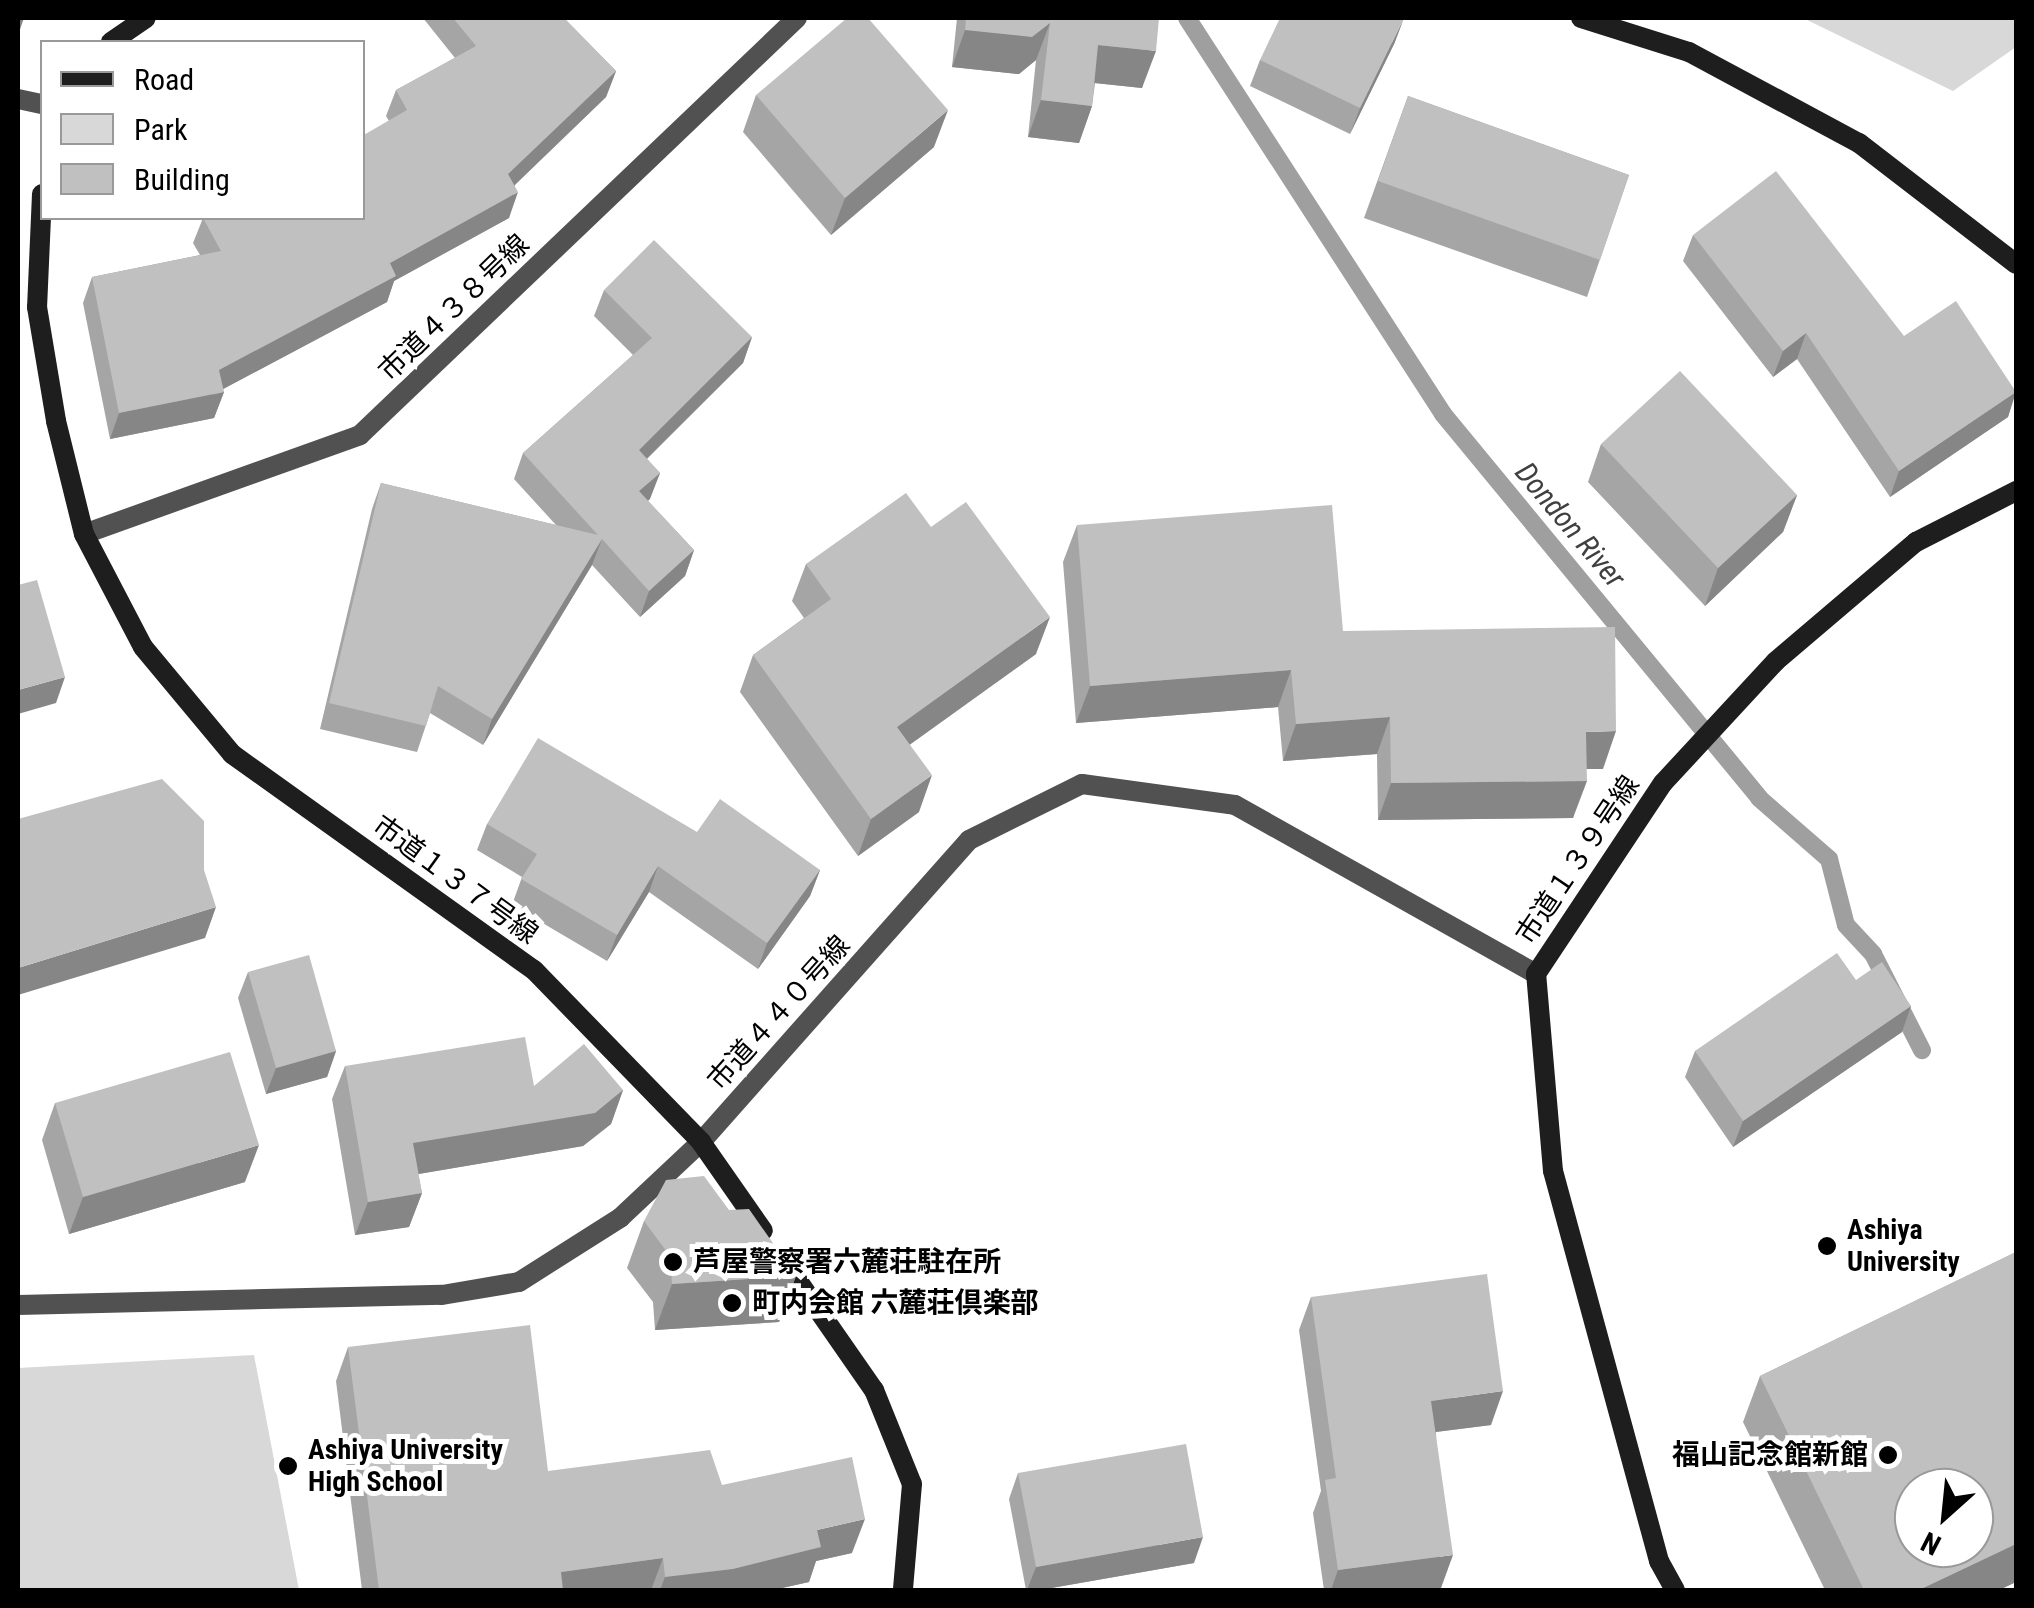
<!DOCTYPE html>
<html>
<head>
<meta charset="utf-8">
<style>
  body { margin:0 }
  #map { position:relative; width:2034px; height:1608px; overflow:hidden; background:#fff; font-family:"Roboto Condensed","Noto Sans JP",sans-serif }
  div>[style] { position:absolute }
  .green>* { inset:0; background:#d8d8d8 }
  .stream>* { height:18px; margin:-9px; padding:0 9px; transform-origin:9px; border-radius:9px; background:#9f9f9f }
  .street>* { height:20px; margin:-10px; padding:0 10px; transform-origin:10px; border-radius:10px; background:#515151 }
  .secondary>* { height:20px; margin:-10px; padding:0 10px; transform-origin:10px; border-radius:10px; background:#1e1e1e }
  .wall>* { inset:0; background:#a5a5a5 }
  .shaded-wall>* { inset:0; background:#868686 }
  .building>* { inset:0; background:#c0c0c0 }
  .dots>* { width:28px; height:28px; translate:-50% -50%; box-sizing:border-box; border:5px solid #fff; border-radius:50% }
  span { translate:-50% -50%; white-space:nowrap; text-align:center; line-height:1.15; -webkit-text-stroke:10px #fff; paint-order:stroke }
  .street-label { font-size:28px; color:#000 }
  .poi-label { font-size:28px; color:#000; font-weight:700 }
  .left { translate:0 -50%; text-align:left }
  .right { translate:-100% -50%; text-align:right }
  .water-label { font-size:30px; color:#404040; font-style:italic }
  .frame { position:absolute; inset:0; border:20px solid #000; pointer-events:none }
  .legend { position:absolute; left:40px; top:40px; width:325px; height:180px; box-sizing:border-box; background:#fff; border:2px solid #999; margin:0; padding:12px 18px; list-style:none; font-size:30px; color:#000 }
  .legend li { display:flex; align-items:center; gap:20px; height:50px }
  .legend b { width:50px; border:2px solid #999 }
  .north { position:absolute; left:1894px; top:1468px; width:100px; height:100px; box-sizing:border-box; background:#fff; border:2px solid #999; border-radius:50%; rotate:207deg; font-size:28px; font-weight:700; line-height:40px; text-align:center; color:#000 }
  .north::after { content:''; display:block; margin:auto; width:35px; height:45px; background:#000; clip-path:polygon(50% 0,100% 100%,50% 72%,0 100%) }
</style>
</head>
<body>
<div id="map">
  <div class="green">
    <div style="clip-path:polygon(1803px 18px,2016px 18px,2016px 47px,1953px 91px)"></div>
    <div style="clip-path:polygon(254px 1355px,299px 1590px,18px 1590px,18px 1368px)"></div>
  </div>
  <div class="stream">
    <div style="left:1187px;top:18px;width:472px;rotate:57.1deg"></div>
    <div style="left:1443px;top:414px;width:497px;rotate:50.5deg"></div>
    <div style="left:1759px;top:798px;width:93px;rotate:41.1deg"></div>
    <div style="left:1829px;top:859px;width:68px;rotate:75.6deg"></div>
    <div style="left:1846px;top:925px;width:40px;rotate:47deg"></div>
    <div style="left:1873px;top:954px;width:108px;rotate:63deg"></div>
  </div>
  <div class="street">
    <div style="left:18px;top:99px;width:25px;rotate:12deg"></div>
    <div style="left:84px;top:534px;width:293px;rotate:-19.7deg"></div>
    <div style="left:360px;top:435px;width:604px;rotate:-43.66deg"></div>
    <div style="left:18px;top:1305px;width:424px;rotate:-1.4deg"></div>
    <div style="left:442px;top:1295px;width:78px;rotate:-9.6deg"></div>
    <div style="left:519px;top:1282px;width:120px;rotate:-32.4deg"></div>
    <div style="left:620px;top:1218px;width:111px;rotate:-43.2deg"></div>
    <div style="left:701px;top:1142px;width:404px;rotate:-48.4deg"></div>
    <div style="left:969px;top:840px;width:126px;rotate:-26.4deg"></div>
    <div style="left:1082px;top:784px;width:154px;rotate:7.8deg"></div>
    <div style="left:1235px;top:805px;width:345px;rotate:29.3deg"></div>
  </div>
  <div class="secondary">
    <div style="left:1581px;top:18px;width:113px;rotate:17.5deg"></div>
    <div style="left:1689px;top:52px;width:193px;rotate:28.2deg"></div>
    <div style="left:1859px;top:143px;width:198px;rotate:37.6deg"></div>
    <div style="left:111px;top:42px;width:42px;rotate:-34.4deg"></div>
    <div style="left:42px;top:194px;width:113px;rotate:92.5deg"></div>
    <div style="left:37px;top:307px;width:116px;rotate:80.5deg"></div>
    <div style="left:56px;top:421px;width:116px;rotate:76.1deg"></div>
    <div style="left:84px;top:534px;width:127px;rotate:62.4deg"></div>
    <div style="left:143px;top:647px;width:139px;rotate:50.2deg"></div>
    <div style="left:232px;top:754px;width:371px;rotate:35.6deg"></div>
    <div style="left:534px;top:970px;width:240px;rotate:45.8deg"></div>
    <div style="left:701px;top:1142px;width:108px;rotate:55.1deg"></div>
    <div style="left:780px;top:1255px;width:165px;rotate:55.2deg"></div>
    <div style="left:874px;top:1390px;width:101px;rotate:68deg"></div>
    <div style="left:912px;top:1484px;width:106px;rotate:94.9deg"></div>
    <div style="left:1675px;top:1590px;width:33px;rotate:-119deg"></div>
    <div style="left:1659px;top:1561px;width:404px;rotate:-105.2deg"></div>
    <div style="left:1553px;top:1171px;width:198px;rotate:-94.9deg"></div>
    <div style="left:1536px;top:974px;width:229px;rotate:-56.4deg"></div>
    <div style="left:1663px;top:783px;width:166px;rotate:-47.2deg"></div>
    <div style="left:1776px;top:661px;width:184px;rotate:-40.4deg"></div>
    <div style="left:1916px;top:542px;width:112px;rotate:-27deg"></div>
  </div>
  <div class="wall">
    <div style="clip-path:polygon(423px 18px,564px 18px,616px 71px,606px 97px,515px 185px,509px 218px,394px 281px,387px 302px,223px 389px,224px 392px,214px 418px,110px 439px,83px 303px,92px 277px,200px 255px,193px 243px,203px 218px,362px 218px,389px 121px,386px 116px,396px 90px,455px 58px)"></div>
    <div style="clip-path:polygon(957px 18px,1159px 18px,1142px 88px,1095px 83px,1092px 106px,1079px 143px,1028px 137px,1036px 60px,1019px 74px,952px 67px)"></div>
    <div style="clip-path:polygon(1395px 42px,1350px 134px,1250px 86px,1260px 60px)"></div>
    <div style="clip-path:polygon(756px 95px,934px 147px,831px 235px,743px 132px)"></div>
    <div style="clip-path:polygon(1408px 96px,1629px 175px,1587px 297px,1364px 218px)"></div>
    <div style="clip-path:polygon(1693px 235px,2016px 390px,2008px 417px,1890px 497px,1797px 359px,1773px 377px,1683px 261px)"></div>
    <div style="clip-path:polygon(604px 290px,752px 337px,743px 363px,647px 459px,660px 473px,648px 501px,694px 550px,685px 576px,640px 617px,592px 565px,483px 745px,430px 713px,417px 752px,320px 729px,372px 509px,381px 483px,556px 525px,514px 479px,523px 453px,633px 355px,594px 316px)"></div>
    <div style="clip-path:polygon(1601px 444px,1797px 495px,1783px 532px,1705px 606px,1588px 482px)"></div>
    <div style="clip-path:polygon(1077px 525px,1343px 631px,1603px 769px,1586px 769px,1573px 818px,1378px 820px,1377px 754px,1283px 761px,1278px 707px,1076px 723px,1063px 562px)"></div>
    <div style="clip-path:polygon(931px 527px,1036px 654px,910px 744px,919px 812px,858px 856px,740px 692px,753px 655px,804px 618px,792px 601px,806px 564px)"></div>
    <div style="clip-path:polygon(487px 824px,697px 832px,820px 870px,810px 896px,758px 969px,649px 892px,607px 961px,512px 905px,522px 877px,477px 850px)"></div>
    <div style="clip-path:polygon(248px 972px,336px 1051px,327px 1077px,266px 1094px,238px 998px)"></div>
    <div style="clip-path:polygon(1856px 980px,1911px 1006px,1902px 1032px,1733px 1147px,1685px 1077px,1695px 1051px)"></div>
    <div style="clip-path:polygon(345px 1066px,534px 1086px,623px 1090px,611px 1124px,583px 1146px,418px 1174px,422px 1193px,409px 1227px,355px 1235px,332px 1099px)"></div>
    <div style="clip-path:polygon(55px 1103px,245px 1182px,69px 1234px,42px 1140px)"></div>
    <div style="clip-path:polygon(729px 1210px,796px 1276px,779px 1322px,655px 1330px,653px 1302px,627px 1268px,644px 1221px)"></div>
    <div style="clip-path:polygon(2016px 1252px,2016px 1582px,1999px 1590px,1825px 1590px,1743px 1422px,1760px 1376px)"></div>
    <div style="clip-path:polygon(1311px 1297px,1491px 1425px,1436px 1432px,1441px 1588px,1424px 1590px,1324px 1590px,1313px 1513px,1321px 1491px,1299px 1330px)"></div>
    <div style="clip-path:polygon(348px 1347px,548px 1471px,722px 1485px,852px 1553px,816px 1561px,809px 1582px,773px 1590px,362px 1590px,336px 1381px)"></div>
    <div style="clip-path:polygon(1018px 1473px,1194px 1563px,1040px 1590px,1026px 1590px,1009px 1499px)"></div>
  </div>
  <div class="shaded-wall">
    <div style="clip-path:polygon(18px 18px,24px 18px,18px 35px)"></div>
    <div style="clip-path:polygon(1404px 18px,1395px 42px,1350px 134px,1360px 108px)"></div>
    <div style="clip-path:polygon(1050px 23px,1036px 60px,1019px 74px,952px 67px,965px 30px)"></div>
    <div style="clip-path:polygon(1098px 45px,1156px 51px,1142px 88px,1085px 82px)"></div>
    <div style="clip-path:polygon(616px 71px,606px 97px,499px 200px,508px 174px)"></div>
    <div style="clip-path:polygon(1041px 100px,1092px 106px,1079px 143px,1028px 137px)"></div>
    <div style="clip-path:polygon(948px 110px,934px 147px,831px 235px,845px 198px)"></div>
    <div style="clip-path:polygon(518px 192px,509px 218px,394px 281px,387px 302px,212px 395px,224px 392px,214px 418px,110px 439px,119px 413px,219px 370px,390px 263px)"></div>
    <div style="clip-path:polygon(1806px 333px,1797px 359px,1773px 377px,1783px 351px)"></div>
    <div style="clip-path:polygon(752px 337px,743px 363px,629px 476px,639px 450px)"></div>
    <div style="clip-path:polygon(2016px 392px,2008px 417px,1890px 497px,1899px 471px)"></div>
    <div style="clip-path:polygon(660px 473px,650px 499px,630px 517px,639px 491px)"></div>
    <div style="clip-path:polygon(1797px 495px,1783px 532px,1705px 606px,1718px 568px)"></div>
    <div style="clip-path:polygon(602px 539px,592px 565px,483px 745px,492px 719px)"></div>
    <div style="clip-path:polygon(694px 550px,685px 576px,640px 617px,649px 591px)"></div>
    <div style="clip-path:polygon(1050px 617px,1036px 654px,883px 764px,897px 727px)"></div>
    <div style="clip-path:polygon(1291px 670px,1278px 707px,1076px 723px,1090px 686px)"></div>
    <div style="clip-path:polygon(65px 677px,56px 703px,18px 714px,18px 690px)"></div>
    <div style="clip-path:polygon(1390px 717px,1377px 754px,1283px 761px,1296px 724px)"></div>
    <div style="clip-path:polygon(1616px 731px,1603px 769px,1572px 769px,1586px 732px)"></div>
    <div style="clip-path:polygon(932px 775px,919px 812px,858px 856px,871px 819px)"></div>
    <div style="clip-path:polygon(1587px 781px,1573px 818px,1378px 820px,1391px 783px)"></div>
    <div style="clip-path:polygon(658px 866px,649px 892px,607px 961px,617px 935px)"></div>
    <div style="clip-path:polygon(820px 870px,810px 896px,758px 969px,767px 943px)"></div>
    <div style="clip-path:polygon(216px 907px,205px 938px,18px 995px,18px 968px)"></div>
    <div style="clip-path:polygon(1911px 1006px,1902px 1032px,1733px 1147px,1743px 1121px)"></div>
    <div style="clip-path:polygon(336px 1051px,327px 1077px,266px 1094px,276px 1068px)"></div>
    <div style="clip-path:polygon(623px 1090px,611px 1124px,583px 1146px,401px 1177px,413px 1143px)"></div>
    <div style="clip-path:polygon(259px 1145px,245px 1182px,69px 1234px,83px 1197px)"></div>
    <div style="clip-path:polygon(422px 1193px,409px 1227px,355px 1235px,368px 1202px)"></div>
    <div style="clip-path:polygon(796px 1276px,779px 1322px,655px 1330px,672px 1284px)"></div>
    <div style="clip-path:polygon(1503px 1391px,1491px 1425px,1419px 1434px,1431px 1401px)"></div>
    <div style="clip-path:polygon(865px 1519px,852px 1553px,816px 1561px,809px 1582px,773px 1590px,660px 1590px,665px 1577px,817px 1530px)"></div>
    <div style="clip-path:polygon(1203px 1537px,1194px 1563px,1040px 1590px,1027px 1590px,1036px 1567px)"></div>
    <div style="clip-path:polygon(2016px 1544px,2016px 1582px,1999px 1590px,1919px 1590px)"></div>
    <div style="clip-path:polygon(1453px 1555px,1441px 1588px,1424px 1590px,1331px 1590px,1338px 1570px)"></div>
    <div style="clip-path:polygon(663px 1558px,651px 1590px,554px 1590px,561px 1572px)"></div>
  </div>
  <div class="building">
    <div style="clip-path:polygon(453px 18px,564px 18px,616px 71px,508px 174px,518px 192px,390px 263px,396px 276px,219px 370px,224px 392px,119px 413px,92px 277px,221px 251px,203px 218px,362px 218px,362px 136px,407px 110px,396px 90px,476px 46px)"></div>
    <div style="clip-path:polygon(847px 18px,868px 18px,948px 110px,845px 198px,756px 95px)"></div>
    <div style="clip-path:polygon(966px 18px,1159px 18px,1156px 51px,1098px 45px,1092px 106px,1041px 100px,1050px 23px,1032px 37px,965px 30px)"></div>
    <div style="clip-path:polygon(1280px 18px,1404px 18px,1360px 108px,1260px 60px)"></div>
    <div style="clip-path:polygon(1408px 96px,1629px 175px,1600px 260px,1378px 181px)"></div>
    <div style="clip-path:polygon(1776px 171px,1904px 336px,1956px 301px,2016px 392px,1899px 471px,1806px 333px,1783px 351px,1693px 235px)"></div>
    <div style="clip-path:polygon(654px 240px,752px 337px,639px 450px,660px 473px,639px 491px,694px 550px,649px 591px,602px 539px,492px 719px,438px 686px,426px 726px,329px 703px,381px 483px,598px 535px,523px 453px,652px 338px,604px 290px)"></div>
    <div style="clip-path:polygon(1680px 371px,1797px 495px,1718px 568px,1601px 444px)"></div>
    <div style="clip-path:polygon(906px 493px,931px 527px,966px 502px,1050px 617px,897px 727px,932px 775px,871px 819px,753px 655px,831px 599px,806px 564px)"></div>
    <div style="clip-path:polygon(1332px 505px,1343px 631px,1615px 627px,1616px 731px,1586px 732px,1587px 781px,1391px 783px,1390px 717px,1296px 724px,1291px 670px,1090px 686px,1077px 525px)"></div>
    <div style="clip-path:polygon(37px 580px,65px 677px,18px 690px,18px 585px)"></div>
    <div style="clip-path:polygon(538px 738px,697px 832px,720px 799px,820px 870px,767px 943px,658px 866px,617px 935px,521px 879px,537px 854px,487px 824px)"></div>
    <div style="clip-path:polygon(162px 779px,204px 821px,204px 870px,216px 907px,18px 968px,18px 819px)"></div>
    <div style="clip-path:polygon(1837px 953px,1856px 980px,1882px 962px,1911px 1006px,1743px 1121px,1695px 1051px)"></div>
    <div style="clip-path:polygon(309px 955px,336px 1051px,276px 1068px,248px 972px)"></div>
    <div style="clip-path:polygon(525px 1037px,534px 1086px,584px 1044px,623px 1090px,595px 1113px,413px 1143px,422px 1193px,368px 1202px,345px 1066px)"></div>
    <div style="clip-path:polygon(230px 1052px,259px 1145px,83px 1197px,55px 1103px)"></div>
    <div style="clip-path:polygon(704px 1176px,729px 1210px,749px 1209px,796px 1276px,672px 1284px,670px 1256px,644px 1221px,666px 1180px)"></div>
    <div style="clip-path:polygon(evenodd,2016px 1252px,2016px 1544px,1919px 1590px,1864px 1590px,1760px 1376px,2016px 1252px,1914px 1488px,1974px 1488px,1974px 1548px,1914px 1548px,1914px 1488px)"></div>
    <div style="clip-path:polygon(1487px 1274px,1503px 1391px,1431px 1401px,1453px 1555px,1338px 1570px,1325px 1480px,1336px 1478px,1311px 1297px)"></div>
    <div style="clip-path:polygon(530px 1325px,548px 1471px,710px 1450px,722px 1485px,852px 1457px,865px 1519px,817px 1530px,821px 1547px,733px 1569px,665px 1577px,663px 1558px,561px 1572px,563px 1590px,379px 1590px,348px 1347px)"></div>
    <div style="clip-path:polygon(1186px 1444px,1203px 1537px,1036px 1567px,1018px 1473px)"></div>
  </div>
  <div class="dots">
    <div style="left:1827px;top:1246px;background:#000"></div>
    <div style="left:673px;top:1262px;background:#000"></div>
    <div style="left:732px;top:1303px;background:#000"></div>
    <div style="left:1888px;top:1455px;background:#000"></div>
    <div style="left:288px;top:1466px;background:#000"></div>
  </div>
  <div class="street-label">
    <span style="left:454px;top:308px;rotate:-44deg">市道４３８号線</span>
    <span style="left:1578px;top:860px;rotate:-56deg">市道１３９号線</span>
    <span style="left:455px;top:880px;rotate:36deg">市道１３７号線</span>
    <span style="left:779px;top:1013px;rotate:-48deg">市道４４０号線</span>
  </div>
  <div class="poi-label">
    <span class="left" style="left:1847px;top:1246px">Ashiya<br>University</span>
    <span class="left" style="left:693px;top:1262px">芦屋警察署六麓荘駐在所</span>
    <span class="left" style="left:752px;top:1303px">町内会館 六麓荘倶楽部</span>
    <span class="left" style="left:308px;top:1466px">Ashiya University<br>High School</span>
    <span class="right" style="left:1868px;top:1455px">福山記念館新館</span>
  </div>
  <div class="water-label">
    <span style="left:1570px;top:525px;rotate:50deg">Dondon River</span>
  </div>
  <div class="frame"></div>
  <ul class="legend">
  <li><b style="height:12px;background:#1e1e1e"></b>Road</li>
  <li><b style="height:28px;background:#d8d8d8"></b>Park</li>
  <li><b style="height:28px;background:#c0c0c0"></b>Building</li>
  </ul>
  <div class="north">N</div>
</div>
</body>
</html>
